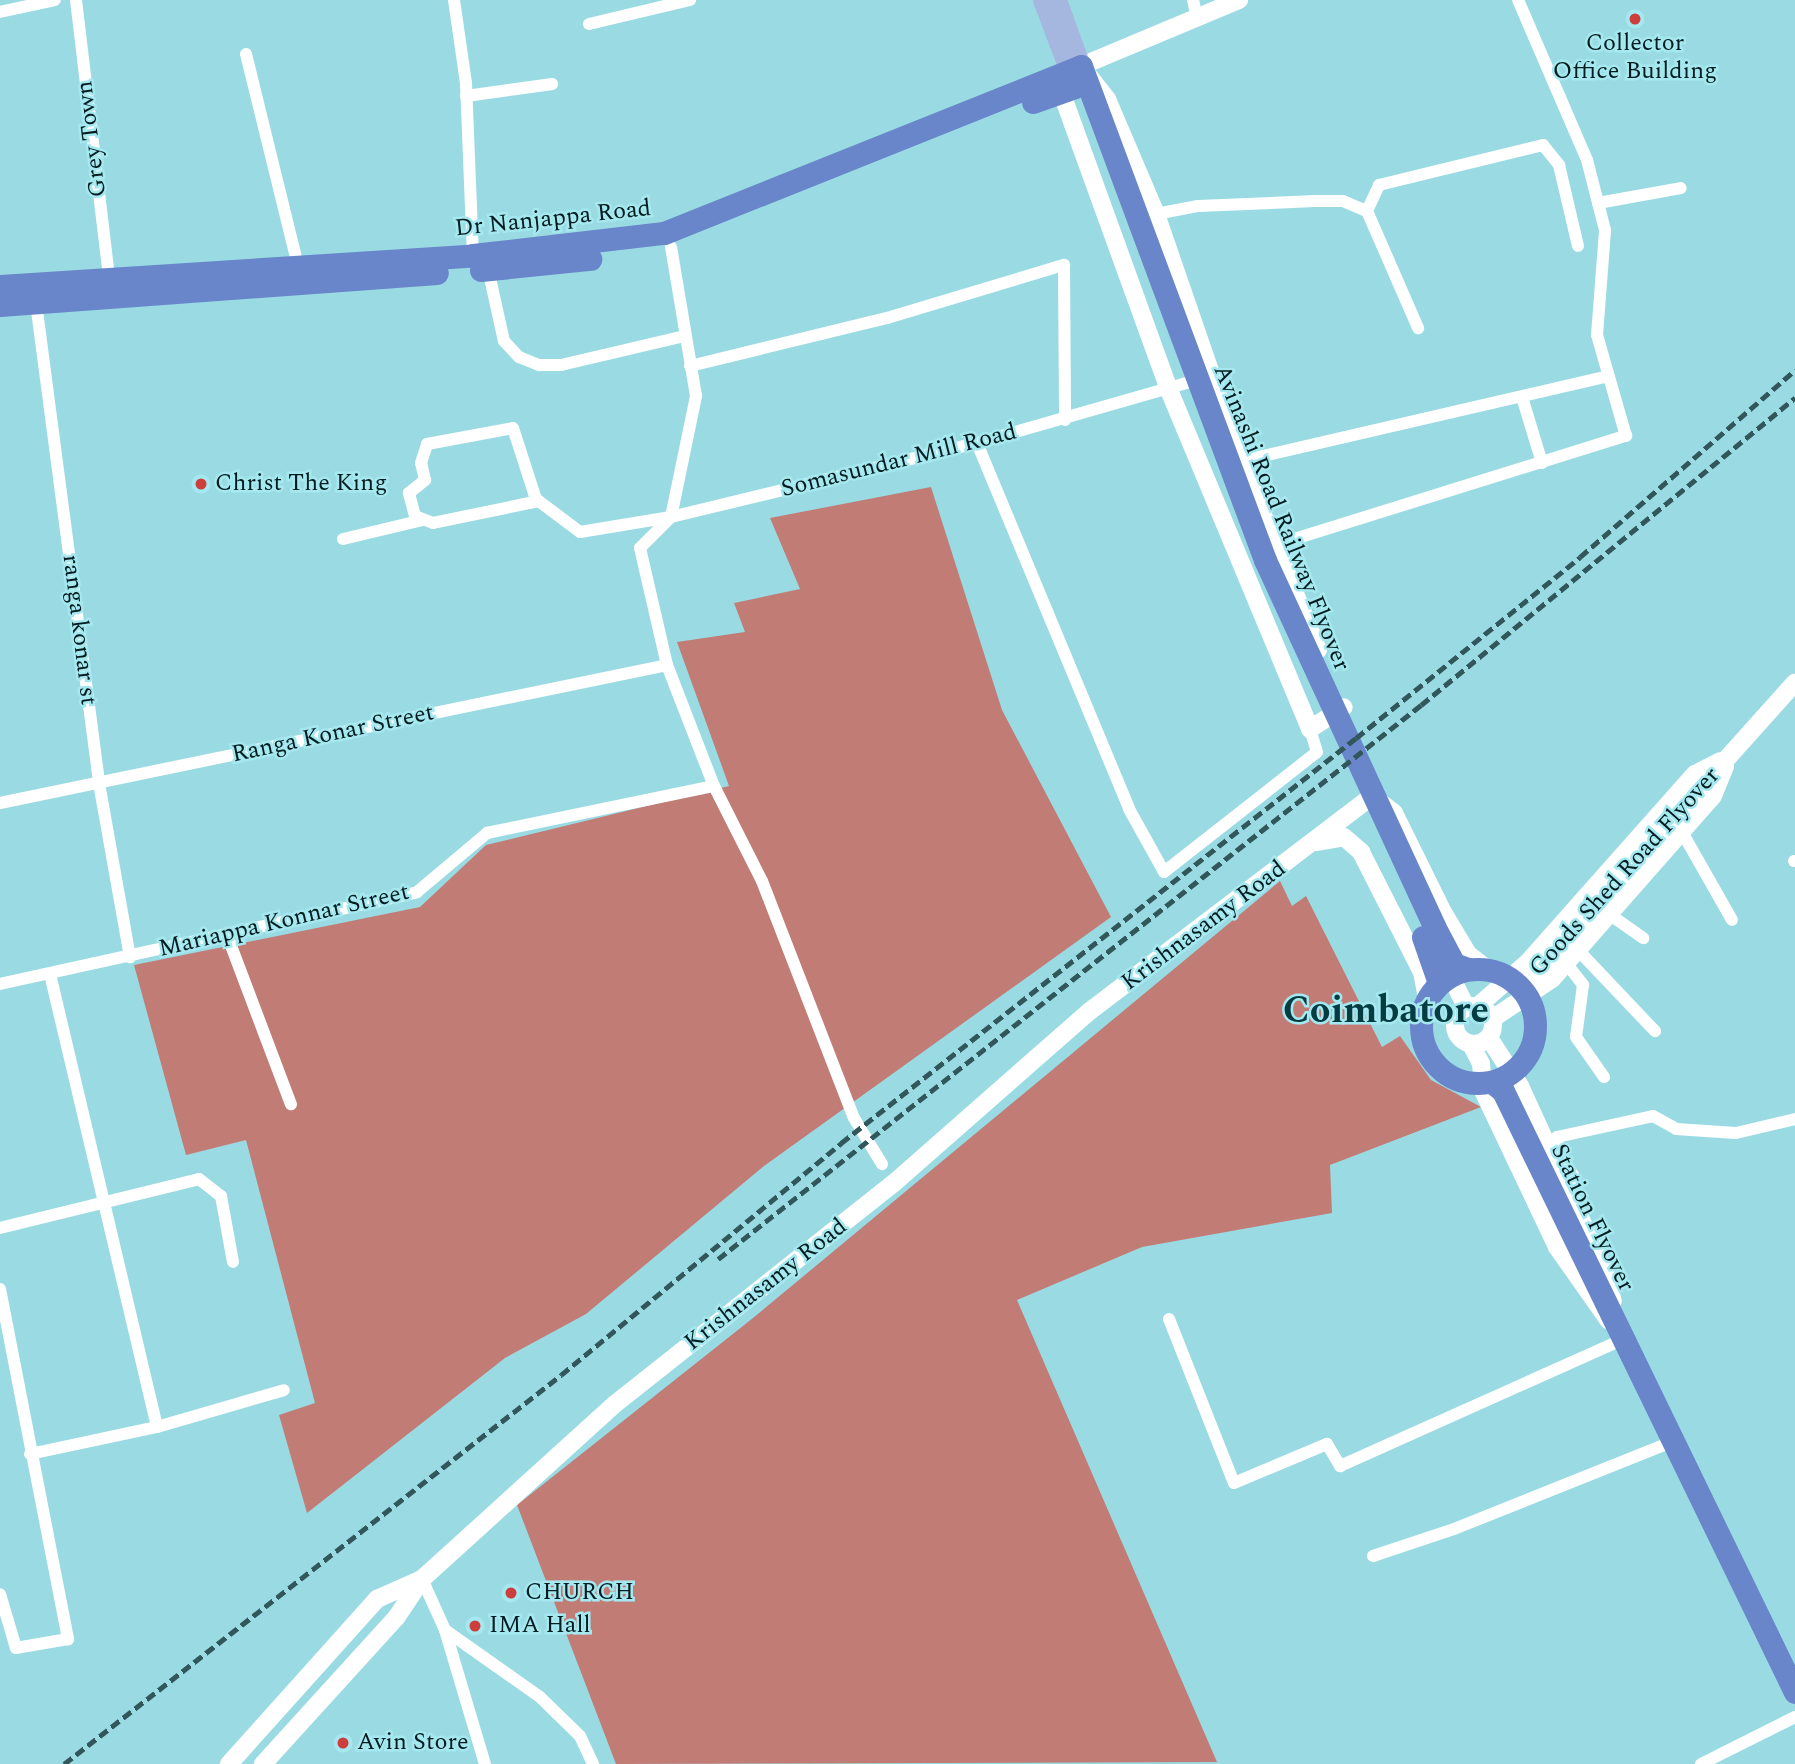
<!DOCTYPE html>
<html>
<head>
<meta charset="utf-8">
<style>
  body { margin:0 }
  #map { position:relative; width:1795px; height:1764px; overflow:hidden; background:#9adbe3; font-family:Spectral,serif }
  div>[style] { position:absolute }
  .forest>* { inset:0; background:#c17c76 }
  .street>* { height:12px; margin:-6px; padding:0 6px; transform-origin:6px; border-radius:6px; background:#fff }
  .secondary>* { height:18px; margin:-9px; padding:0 9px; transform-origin:9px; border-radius:9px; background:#fff }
  .secondary>.ring { margin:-9px; padding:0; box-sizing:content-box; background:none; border:18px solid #fff; border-radius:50% }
  .primary>* { height:19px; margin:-9.5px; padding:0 9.5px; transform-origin:9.5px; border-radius:9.5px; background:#a5b6df }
  .highway>* { height:23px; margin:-11.5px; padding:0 11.5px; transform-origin:11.5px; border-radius:11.5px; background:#6986ca }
  .highway>.ring { margin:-11.5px; padding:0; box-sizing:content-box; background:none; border:23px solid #6986ca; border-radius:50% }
  .rail>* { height:4.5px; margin-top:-2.25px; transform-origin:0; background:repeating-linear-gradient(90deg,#31575b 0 10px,transparent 0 15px) }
  .dots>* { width:19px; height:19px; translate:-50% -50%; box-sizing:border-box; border:4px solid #a6e8f0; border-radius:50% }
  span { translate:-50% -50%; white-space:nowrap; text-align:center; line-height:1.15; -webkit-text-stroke:5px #a6e8f0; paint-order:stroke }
  .poi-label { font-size:24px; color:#021c1f }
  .left { translate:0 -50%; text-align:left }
  .street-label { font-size:24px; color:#021c1f }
  .town-label { font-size:38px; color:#043c41; font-weight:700 }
</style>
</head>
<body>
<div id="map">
  <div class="forest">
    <div style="clip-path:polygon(931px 487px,1002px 710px,1111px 917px,764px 1166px,586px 1314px,505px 1358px,307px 1513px,279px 1415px,315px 1403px,246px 1140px,186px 1155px,134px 965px,420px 907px,486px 845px,729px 786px,677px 642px,745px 632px,734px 603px,800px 589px,770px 518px)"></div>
    <div style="clip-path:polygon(1280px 881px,1292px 906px,1306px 896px,1382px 1047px,1400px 1036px,1431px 1080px,1481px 1107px,1330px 1165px,1332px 1213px,1142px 1247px,1017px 1300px,1217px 1762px,616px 1764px,517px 1505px,753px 1318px)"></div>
  </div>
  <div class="street">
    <div style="left:76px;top:0;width:279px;rotate:83.2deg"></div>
    <div style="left:454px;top:0;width:84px;rotate:81.8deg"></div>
    <div style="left:466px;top:83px;width:172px;rotate:87.7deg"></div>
    <div style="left:1193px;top:0;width:17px;rotate:77deg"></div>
    <div style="left:0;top:12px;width:56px;rotate:-12.3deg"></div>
    <div style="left:589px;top:24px;width:104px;rotate:-13.4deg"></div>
    <div style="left:246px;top:54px;width:218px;rotate:76.2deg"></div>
    <div style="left:466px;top:96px;width:87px;rotate:-7.9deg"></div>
    <div style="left:1598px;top:203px;width:84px;rotate:-10.2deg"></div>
    <div style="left:1367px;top:211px;width:29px;rotate:-65deg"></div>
    <div style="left:1379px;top:185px;width:169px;rotate:-13.7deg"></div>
    <div style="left:1543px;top:145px;width:26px;rotate:51deg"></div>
    <div style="left:1559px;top:165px;width:83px;rotate:76.8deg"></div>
    <div style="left:1156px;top:214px;width:43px;rotate:-10.8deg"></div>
    <div style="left:1198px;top:206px;width:117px;rotate:-2.4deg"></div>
    <div style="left:1315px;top:201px;width:28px"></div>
    <div style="left:1343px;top:201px;width:26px;rotate:23deg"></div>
    <div style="left:1367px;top:211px;width:128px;rotate:66.4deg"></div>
    <div style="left:488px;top:269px;width:74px;rotate:77.5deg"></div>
    <div style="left:504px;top:341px;width:22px;rotate:47deg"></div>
    <div style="left:519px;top:357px;width:22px;rotate:22deg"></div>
    <div style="left:539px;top:365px;width:22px"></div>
    <div style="left:561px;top:365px;width:127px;rotate:-13.2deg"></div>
    <div style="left:36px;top:303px;width:484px;rotate:82.5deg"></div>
    <div style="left:99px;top:783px;width:177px;rotate:79.9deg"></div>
    <div style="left:690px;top:366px;width:203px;rotate:-13.7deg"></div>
    <div style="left:887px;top:318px;width:185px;rotate:-16.7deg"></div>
    <div style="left:1064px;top:265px;width:155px;rotate:89.6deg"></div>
    <div style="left:1522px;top:397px;width:69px;rotate:73.1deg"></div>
    <div style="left:977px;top:443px;width:396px;rotate:67.4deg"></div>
    <div style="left:1129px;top:809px;width:72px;rotate:60.9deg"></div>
    <div style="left:1164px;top:872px;width:194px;rotate:-38.1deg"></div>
    <div style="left:1317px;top:752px;width:24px;rotate:-107deg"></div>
    <div style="left:1241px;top:461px;width:377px;rotate:-13deg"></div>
    <div style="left:539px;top:501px;width:108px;rotate:168.3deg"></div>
    <div style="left:433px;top:523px;width:19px;rotate:-159deg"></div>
    <div style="left:415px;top:516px;width:24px;rotate:-105deg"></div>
    <div style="left:409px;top:493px;width:21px;rotate:-39deg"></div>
    <div style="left:425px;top:480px;width:17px;rotate:-103deg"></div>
    <div style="left:421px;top:463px;width:20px;rotate:-72deg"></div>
    <div style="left:427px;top:444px;width:87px;rotate:-10.5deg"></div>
    <div style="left:513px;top:428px;width:75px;rotate:72.1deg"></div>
    <div style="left:536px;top:499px;width:55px;rotate:36.9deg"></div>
    <div style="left:580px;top:532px;width:92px;rotate:-9.4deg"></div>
    <div style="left:671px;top:517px;width:315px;rotate:-13.6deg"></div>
    <div style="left:977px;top:443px;width:235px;rotate:-16deg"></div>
    <div style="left:671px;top:517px;width:44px;rotate:135deg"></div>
    <div style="left:640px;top:548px;width:120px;rotate:77deg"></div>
    <div style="left:667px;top:665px;width:130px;rotate:68.8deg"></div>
    <div style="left:714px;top:786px;width:106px;rotate:63.2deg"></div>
    <div style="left:762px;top:881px;width:254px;rotate:68.8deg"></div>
    <div style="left:854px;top:1118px;width:54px;rotate:58.7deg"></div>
    <div style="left:671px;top:517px;width:124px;rotate:-78.3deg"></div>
    <div style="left:696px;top:396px;width:151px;rotate:-99.5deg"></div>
    <div style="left:343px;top:539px;width:82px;rotate:-13.4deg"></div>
    <div style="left:1275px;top:545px;width:368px;rotate:-17.3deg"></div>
    <div style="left:1626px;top:436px;width:105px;rotate:-106deg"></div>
    <div style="left:1597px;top:335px;width:105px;rotate:-85.6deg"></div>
    <div style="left:1605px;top:230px;width:72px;rotate:-104.4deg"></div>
    <div style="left:1587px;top:160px;width:174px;rotate:-113.3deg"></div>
    <div style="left:0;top:803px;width:681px;rotate:-11.69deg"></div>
    <div style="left:1682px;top:832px;width:101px;rotate:60.4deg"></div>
    <div style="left:1794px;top:861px;width:1px"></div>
    <div style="left:1609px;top:914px;width:42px;rotate:35.2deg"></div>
    <div style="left:227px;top:935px;width:181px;rotate:69.3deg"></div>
    <div style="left:1578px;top:950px;width:112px;rotate:46.5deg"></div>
    <div style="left:1566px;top:963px;width:28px;rotate:52deg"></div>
    <div style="left:1583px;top:985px;width:52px;rotate:97.7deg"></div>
    <div style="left:1576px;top:1037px;width:49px;rotate:55deg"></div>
    <div style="left:50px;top:974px;width:465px;rotate:76.7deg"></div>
    <div style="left:0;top:984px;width:427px;rotate:-12.4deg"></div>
    <div style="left:417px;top:892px;width:92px;rotate:-40.1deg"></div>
    <div style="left:487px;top:833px;width:232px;rotate:-11.7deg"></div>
    <div style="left:1566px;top:1187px;width:8px;rotate:-23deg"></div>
    <div style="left:1573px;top:1184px;width:9px;rotate:-90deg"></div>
    <div style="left:1573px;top:1175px;width:27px;rotate:-123deg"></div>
    <div style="left:1558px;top:1152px;width:15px;rotate:-94deg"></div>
    <div style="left:1557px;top:1137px;width:98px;rotate:-12.3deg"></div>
    <div style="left:1653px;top:1116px;width:26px;rotate:29deg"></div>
    <div style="left:1676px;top:1129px;width:60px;rotate:3.8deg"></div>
    <div style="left:1736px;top:1133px;width:61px;rotate:-13.3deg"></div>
    <div style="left:0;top:1228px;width:205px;rotate:-13.8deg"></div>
    <div style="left:199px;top:1179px;width:28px;rotate:38deg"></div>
    <div style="left:221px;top:1196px;width:67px;rotate:79.7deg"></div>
    <div style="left:0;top:1289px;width:357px;rotate:79deg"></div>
    <div style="left:68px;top:1639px;width:53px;rotate:170.2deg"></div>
    <div style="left:16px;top:1648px;width:56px;rotate:-106.5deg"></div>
    <div style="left:1169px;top:1319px;width:176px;rotate:68.4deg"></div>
    <div style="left:1234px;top:1483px;width:101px;rotate:-22.8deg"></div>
    <div style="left:1327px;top:1444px;width:26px;rotate:59deg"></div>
    <div style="left:1340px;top:1466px;width:309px;rotate:-24.1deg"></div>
    <div style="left:30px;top:1454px;width:130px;rotate:-12deg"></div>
    <div style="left:157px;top:1427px;width:132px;rotate:-16.2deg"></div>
    <div style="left:1373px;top:1556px;width:85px;rotate:-18.4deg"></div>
    <div style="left:1454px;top:1529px;width:234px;rotate:-21.8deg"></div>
    <div style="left:422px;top:1579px;width:56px;rotate:65.7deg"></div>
    <div style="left:445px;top:1630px;width:140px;rotate:73.4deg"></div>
    <div style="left:445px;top:1630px;width:116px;rotate:35.2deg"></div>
    <div style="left:540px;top:1697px;width:56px;rotate:44.3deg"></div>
    <div style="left:580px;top:1736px;width:31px;rotate:65deg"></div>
    <div style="left:1701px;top:1764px;width:105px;rotate:-26.6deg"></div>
  </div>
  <div class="secondary">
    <div style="left:1239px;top:0;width:171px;rotate:157.3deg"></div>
    <div style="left:1081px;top:66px;width:42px;rotate:51.8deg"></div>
    <div style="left:1107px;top:99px;width:125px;rotate:66.9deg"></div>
    <div style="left:1156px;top:214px;width:261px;rotate:71deg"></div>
    <div style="left:1241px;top:461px;width:204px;rotate:67.8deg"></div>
    <div style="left:1058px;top:83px;width:326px;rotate:70.1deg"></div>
    <div style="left:1169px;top:390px;width:367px;rotate:67.4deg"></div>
    <div style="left:1310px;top:729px;width:40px;rotate:-32.9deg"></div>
    <div style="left:1317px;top:842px;width:27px;rotate:-10deg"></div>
    <div style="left:1344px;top:837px;width:23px;rotate:41deg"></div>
    <div style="left:1361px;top:852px;width:135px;rotate:63.1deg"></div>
    <div style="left:1422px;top:972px;width:26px;rotate:79deg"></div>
    <div style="left:1452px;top:979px;width:31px;rotate:63deg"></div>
    <div style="left:1521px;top:988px;width:410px;rotate:-48.1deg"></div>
    <div class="ring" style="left:1455px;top:1006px;width:20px;height:20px"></div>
    <div style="left:1478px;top:1006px;width:67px;rotate:-41.3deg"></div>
    <div style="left:1528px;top:962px;width:251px;rotate:-48.4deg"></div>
    <div style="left:1695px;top:774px;width:28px;rotate:-27deg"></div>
    <div style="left:1492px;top:1019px;width:72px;rotate:-33.7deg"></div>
    <div style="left:1552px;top:979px;width:244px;rotate:-48.7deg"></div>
    <div style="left:1713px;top:796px;width:32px;rotate:-68deg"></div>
    <div style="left:1489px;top:1038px;width:57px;rotate:57.1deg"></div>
    <div style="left:1520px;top:1086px;width:205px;rotate:65.4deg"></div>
    <div style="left:1605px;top:1272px;width:30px;rotate:75deg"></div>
    <div style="left:1471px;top:1044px;width:22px;rotate:63deg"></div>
    <div style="left:1481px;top:1064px;width:29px;rotate:84deg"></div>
    <div style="left:1484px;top:1093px;width:170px;rotate:64.6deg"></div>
    <div style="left:1557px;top:1247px;width:90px;rotate:54.9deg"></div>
    <div style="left:229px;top:1764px;width:222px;rotate:-48.1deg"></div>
    <div style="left:377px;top:1599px;width:49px;rotate:-24deg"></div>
    <div style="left:263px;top:1764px;width:197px;rotate:-47.7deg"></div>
    <div style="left:396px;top:1618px;width:47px;rotate:-56.3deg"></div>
    <div style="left:422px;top:1579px;width:261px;rotate:-42.2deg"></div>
    <div style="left:615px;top:1404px;width:356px;rotate:-38.4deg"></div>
    <div style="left:894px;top:1183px;width:261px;rotate:-41.3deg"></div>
    <div style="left:1090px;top:1011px;width:348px;rotate:-37.3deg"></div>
    <div style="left:1367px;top:800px;width:8px;rotate:-14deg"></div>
    <div style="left:1375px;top:798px;width:24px;rotate:38deg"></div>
    <div style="left:1394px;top:813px;width:110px;rotate:63.7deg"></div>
    <div style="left:1443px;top:912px;width:49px;rotate:59.2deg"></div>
    <div style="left:1468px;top:954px;width:23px;rotate:38deg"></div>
  </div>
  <div class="primary">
    <div style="left:1042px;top:0;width:76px;rotate:69.2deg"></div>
    <div style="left:1057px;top:0;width:70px;rotate:70deg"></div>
  </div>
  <div class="highway">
    <div style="left:1033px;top:102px;width:45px;rotate:-19.7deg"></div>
    <div style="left:481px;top:270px;width:110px;rotate:-5.8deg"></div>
    <div style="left:0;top:286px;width:474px;rotate:-3.7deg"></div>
    <div style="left:473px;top:255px;width:192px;rotate:-6.6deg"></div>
    <div style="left:664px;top:233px;width:449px;rotate:-21.8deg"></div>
    <div style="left:1081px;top:66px;width:527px;rotate:69.57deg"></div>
    <div style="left:1265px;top:560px;width:403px;rotate:65.2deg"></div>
    <div style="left:1434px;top:926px;width:43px;rotate:62.2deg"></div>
    <div style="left:1454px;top:964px;width:15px;rotate:20deg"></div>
    <div style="left:0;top:305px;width:438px;rotate:-4.2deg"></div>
    <div style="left:1423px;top:937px;width:49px;rotate:70.8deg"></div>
    <div class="ring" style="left:1421px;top:969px;width:91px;height:91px"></div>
    <div style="left:1492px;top:1082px;width:14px;rotate:39deg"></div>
    <div style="left:1503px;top:1091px;width:668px;rotate:64.09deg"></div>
  </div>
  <div class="rail">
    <div style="left:718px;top:1259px;width:895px;rotate:-38.24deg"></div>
    <div style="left:1421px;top:705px;width:484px;rotate:-39.4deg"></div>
    <div style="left:64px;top:1764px;width:631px;rotate:-38.05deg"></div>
    <div style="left:561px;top:1375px;width:364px;rotate:-39.6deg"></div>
    <div style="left:841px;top:1143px;width:655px;rotate:-38.18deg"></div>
    <div style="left:1356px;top:738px;width:288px;rotate:-38.9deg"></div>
    <div style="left:1580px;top:557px;width:285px;rotate:-41deg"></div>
  </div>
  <div class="dots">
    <div style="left:1635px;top:19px;background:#cd3f3d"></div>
    <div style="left:201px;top:484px;background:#cd3f3d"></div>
    <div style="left:511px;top:1593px;background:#cd3f3d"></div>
    <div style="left:475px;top:1626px;background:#cd3f3d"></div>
    <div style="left:343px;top:1743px;background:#cd3f3d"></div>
  </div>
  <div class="poi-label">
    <span style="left:1635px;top:58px">Collector<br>Office Building</span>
    <span class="left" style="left:215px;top:484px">Christ The King</span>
    <span class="left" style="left:525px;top:1593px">CHURCH</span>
    <span class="left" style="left:489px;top:1626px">IMA Hall</span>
    <span class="left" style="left:357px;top:1743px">Avin Store</span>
  </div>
  <div class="street-label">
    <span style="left:92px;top:139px;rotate:-97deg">Grey Town</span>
    <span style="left:553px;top:219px;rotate:-6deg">Dr Nanjappa Road</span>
    <span style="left:899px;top:461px;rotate:-14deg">Somasundar Mill Road</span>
    <span style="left:1281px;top:518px;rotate:68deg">Avinashi Road Railway Flyover</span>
    <span style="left:79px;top:630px;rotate:83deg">ranga konar st</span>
    <span style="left:333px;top:734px;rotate:-12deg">Ranga Konar Street</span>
    <span style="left:1625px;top:872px;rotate:-48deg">Goods Shed Road Flyover</span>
    <span style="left:284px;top:921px;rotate:-13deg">Mariappa Konnar Street</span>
    <span style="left:1204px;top:926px;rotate:-37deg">Krishnasamy Road</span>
    <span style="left:1592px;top:1218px;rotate:64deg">Station Flyover</span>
    <span style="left:766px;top:1285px;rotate:-38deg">Krishnasamy Road</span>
  </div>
  <div class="town-label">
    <span style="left:1386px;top:1012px">Coimbatore</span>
  </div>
</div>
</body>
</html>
